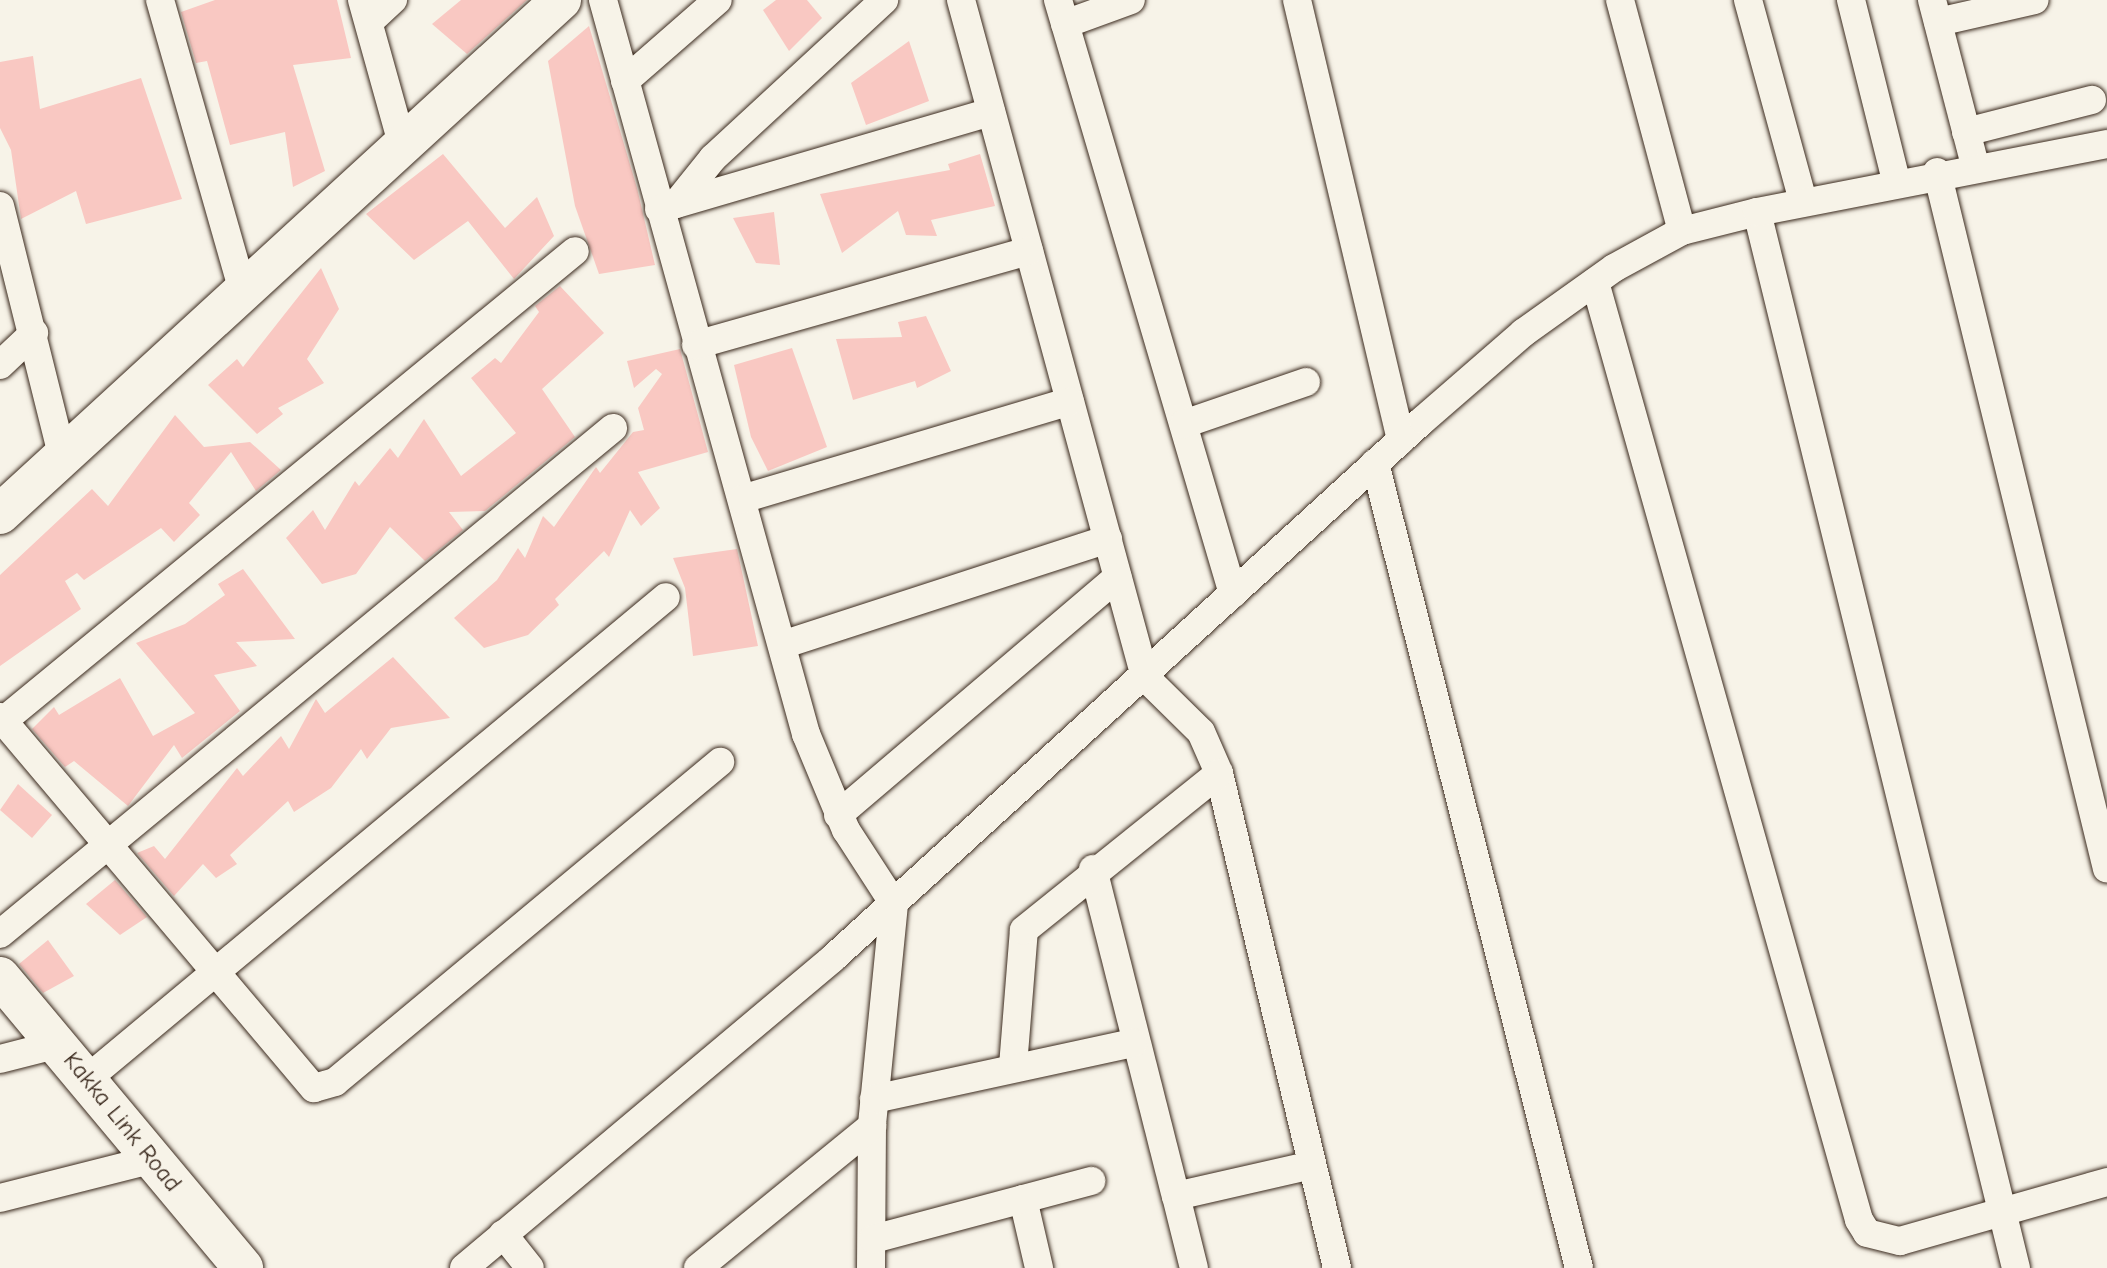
<!DOCTYPE html>
<html>
<head>
<meta charset="utf-8">
<style>
  body { margin:0 }
  #map { position:relative; width:2107px; height:1268px; overflow:hidden; background:#f7f3e8; font-family:"Comic Neue",sans-serif }
  div>[style] { position:absolute }
  .building>* { inset:0; background:#f9c8c2 }
  .roads { filter:drop-shadow(0 0 2px #3b2a1e) drop-shadow(0 0 2px #3b2a1e) }
  .street>* { height:28px; margin:-14px; padding:0 14px; transform-origin:14px; border-radius:14px; background:#f7f3e8 }
  .secondary>* { height:40px; margin:-20px; padding:0 20px; transform-origin:20px; border-radius:20px; background:#f7f3e8 }
  span { translate:-50% -50%; white-space:nowrap; text-align:center; line-height:1.15; -webkit-text-stroke:6px #f7f3e8; paint-order:stroke }
  .street-label { font-size:24px; color:#3b2a1e }
</style>
</head>
<body>
<div id="map">
  <div class="building">
    <div style="clip-path:polygon(215px 0,337px 0,351px 58px,293px 65px,325px 171px,293px 187px,285px 132px,230px 145px,207px 61px,196px 63px,181px 12px)"></div>
    <div style="clip-path:polygon(461px 0,527px 0,467px 54px,432px 24px)"></div>
    <div style="clip-path:polygon(776px 0,807px 0,822px 18px,789px 51px,763px 10px)"></div>
    <div style="clip-path:polygon(589px 26px,637px 188px,655px 265px,599px 274px,575px 206px,548px 61px)"></div>
    <div style="clip-path:polygon(909px 41px,929px 101px,866px 125px,851px 83px)"></div>
    <div style="clip-path:polygon(33px 56px,40px 109px,141px 78px,182px 199px,86px 224px,76px 191px,21px 219px,11px 150px,0 128px,0 62px)"></div>
    <div style="clip-path:polygon(443px 154px,505px 228px,537px 197px,554px 236px,514px 279px,468px 221px,414px 260px,366px 214px)"></div>
    <div style="clip-path:polygon(980px 154px,995px 206px,931px 220px,937px 236px,906px 235px,898px 211px,842px 253px,820px 194px,950px 170px,948px 164px)"></div>
    <div style="clip-path:polygon(774px 212px,780px 265px,756px 263px,733px 218px)"></div>
    <div style="clip-path:polygon(321px 268px,339px 309px,307px 359px,324px 383px,278px 408px,283px 414px,257px 434px,208px 385px,237px 359px,243px 367px)"></div>
    <div style="clip-path:polygon(560px 286px,604px 333px,542px 389px,575px 437px,485px 511px,449px 512px,463px 530px,425px 561px,390px 527px,356px 574px,322px 584px,286px 538px,313px 510px,325px 530px,355px 481px,359px 486px,390px 448px,398px 458px,424px 419px,461px 476px,516px 433px,471px 378px,495px 358px,501px 363px,539px 312px,535px 306px)"></div>
    <div style="clip-path:polygon(926px 316px,951px 371px,917px 388px,915px 381px,853px 400px,836px 339px,902px 337px,898px 322px)"></div>
    <div style="clip-path:polygon(792px 348px,827px 447px,768px 471px,751px 437px,734px 365px)"></div>
    <div style="clip-path:polygon(680px 349px,708px 452px,638px 472px,660px 508px,641px 526px,630px 510px,609px 557px,604px 551px,555px 599px,559px 605px,528px 635px,484px 648px,454px 618px,497px 580px,518px 548px,525px 558px,543px 516px,554px 527px,596px 467px,600px 473px,633px 432px,644px 430px,638px 408px,662px 374px,656px 369px,634px 388px,627px 361px)"></div>
    <div style="clip-path:polygon(175px 415px,204px 447px,250px 442px,281px 470px,256px 491px,231px 452px,189px 503px,200px 515px,174px 542px,161px 528px,84px 580px,77px 573px,65px 581px,81px 609px,0 666px,0 575px,92px 489px,108px 506px)"></div>
    <div style="clip-path:polygon(737px 549px,758px 646px,693px 656px,685px 588px,673px 558px)"></div>
    <div style="clip-path:polygon(243px 569px,295px 639px,236px 642px,257px 666px,214px 675px,240px 711px,182px 758px,174px 745px,128px 806px,74px 761px,65px 767px,32px 729px,54px 707px,59px 715px,120px 678px,153px 736px,195px 713px,136px 643px,185px 624px,225px 595px,218px 584px)"></div>
    <div style="clip-path:polygon(393px 657px,450px 718px,391px 728px,367px 759px,361px 749px,331px 788px,294px 812px,288px 801px,230px 855px,237px 864px,216px 878px,203px 864px,174px 896px,137px 853px,154px 846px,165px 859px,237px 768px,243px 776px,281px 736px,289px 749px,316px 699px,325px 713px)"></div>
    <div style="clip-path:polygon(18px 784px,52px 815px,32px 838px,0 810px)"></div>
    <div style="clip-path:polygon(115px 880px,147px 917px,120px 935px,86px 904px)"></div>
    <div style="clip-path:polygon(48px 940px,74px 976px,43px 993px,19px 964px)"></div>
  </div>
  <div class="roads">
    <div class="street">
      <div style="left:160px;top:0;width:299px;rotate:74.1deg"></div>
      <div style="left:362px;top:0;width:145px;rotate:74.4deg"></div>
      <div style="left:603px;top:0;width:762px;rotate:74.54deg"></div>
      <div style="left:806px;top:734px;width:104px;rotate:67.4deg"></div>
      <div style="left:846px;top:830px;width:88px;rotate:57deg"></div>
      <div style="left:894px;top:904px;width:223px;rotate:95.7deg"></div>
      <div style="left:872px;top:1126px;width:142px;rotate:90.4deg"></div>
      <div style="left:961px;top:0;width:702px;rotate:74.8deg"></div>
      <div style="left:1145px;top:677px;width:78px;rotate:44.5deg"></div>
      <div style="left:1201px;top:732px;width:45px;rotate:66.3deg"></div>
      <div style="left:1219px;top:773px;width:509px;rotate:76.59deg"></div>
      <div style="left:1058px;top:0;width:619px;rotate:73.58deg"></div>
      <div style="left:1297px;top:0;width:452px;rotate:76.7deg"></div>
      <div style="left:1620px;top:0;width:239px;rotate:75deg"></div>
      <div style="left:1748px;top:0;width:208px;rotate:74.7deg"></div>
      <div style="left:1851px;top:0;width:186px;rotate:76deg"></div>
      <div style="left:1932px;top:0;width:171px;rotate:75.4deg"></div>
      <div style="left:369px;top:22px;width:33px;rotate:-43deg"></div>
      <div style="left:1938px;top:22px;width:99px;rotate:-12.8deg"></div>
      <div style="left:1065px;top:24px;width:70px;rotate:-20deg"></div>
      <div style="left:625px;top:81px;width:123px;rotate:-41.1deg"></div>
      <div style="left:1966px;top:132px;width:130px;rotate:-14.3deg"></div>
      <div style="left:1937px;top:172px;width:717px;rotate:76.29deg"></div>
      <div style="left:676px;top:204px;width:59px;rotate:-51.2deg"></div>
      <div style="left:713px;top:158px;width:233px;rotate:-42.7deg"></div>
      <div style="left:0;top:206px;width:257px;rotate:76deg"></div>
      <div style="left:659px;top:209px;width:346px;rotate:-16.3deg"></div>
      <div style="left:1757px;top:212px;width:1087px;rotate:76.22deg"></div>
      <div style="left:1595px;top:282px;width:974px;rotate:74.28deg"></div>
      <div style="left:1859px;top:1220px;width:15px;rotate:58deg"></div>
      <div style="left:1867px;top:1233px;width:34px;rotate:14deg"></div>
      <div style="left:1900px;top:1241px;width:215px;rotate:-15.9deg"></div>
      <div style="left:696px;top:345px;width:346px;rotate:-15.8deg"></div>
      <div style="left:0;top:365px;width:47px;rotate:-43.3deg"></div>
      <div style="left:1184px;top:424px;width:129px;rotate:-19deg"></div>
      <div style="left:1375px;top:463px;width:830px;rotate:75.78deg"></div>
      <div style="left:742px;top:499px;width:342px;rotate:-16.6deg"></div>
      <div style="left:782px;top:645px;width:343px;rotate:-18deg"></div>
      <div style="left:0;top:717px;width:486px;rotate:49.8deg"></div>
      <div style="left:314px;top:1088px;width:22px;rotate:-16deg"></div>
      <div style="left:335px;top:1082px;width:501px;rotate:-39.73deg"></div>
      <div style="left:3px;top:721px;width:740px;rotate:-39.41deg"></div>
      <div style="left:838px;top:815px;width:367px;rotate:-40.4deg"></div>
      <div style="left:1093px;top:869px;width:337px;rotate:75.8deg"></div>
      <div style="left:1176px;top:1196px;width:139px;rotate:-12.8deg"></div>
      <div style="left:0;top:934px;width:795px;rotate:-39.54deg"></div>
      <div style="left:0;top:1059px;width:61px;rotate:-14.3deg"></div>
      <div style="left:1013px;top:1066px;width:136px;rotate:-85.4deg"></div>
      <div style="left:1024px;top:930px;width:250px;rotate:-38.8deg"></div>
      <div style="left:87px;top:1079px;width:753px;rotate:-39.78deg"></div>
      <div style="left:874px;top:1099px;width:265px;rotate:-12.2deg"></div>
      <div style="left:1176px;top:1196px;width:74px;rotate:76deg"></div>
      <div style="left:0;top:1198px;width:155px;rotate:-14.2deg"></div>
      <div style="left:1023px;top:1199px;width:71px;rotate:76.9deg"></div>
      <div style="left:503px;top:1234px;width:43px;rotate:51.5deg"></div>
      <div style="left:873px;top:1239px;width:226px;rotate:-14.9deg"></div>
      <div style="left:464px;top:1268px;width:481px;rotate:-40deg"></div>
      <div style="left:832px;top:959px;width:800px;rotate:-42.37deg"></div>
      <div style="left:1423px;top:420px;width:133px;rotate:-41deg"></div>
      <div style="left:1523px;top:333px;width:112px;rotate:-35.5deg"></div>
      <div style="left:1614px;top:268px;width:77px;rotate:-28.6deg"></div>
      <div style="left:1682px;top:231px;width:77px;rotate:-14.2deg"></div>
      <div style="left:1757px;top:212px;width:357px;rotate:-11deg"></div>
      <div style="left:698px;top:1268px;width:225px;rotate:-39.2deg"></div>
    </div>
    <div class="secondary">
      <div style="left:0;top:514px;width:761px;rotate:-42.5deg"></div>
      <div style="left:0;top:977px;width:379px;rotate:50.1deg"></div>
    </div>
  </div>
  <div class="street-label">
    <span style="left:122px;top:1122px;rotate:51deg">Kakka Link Road</span>
  </div>
</div>
</body>
</html>
